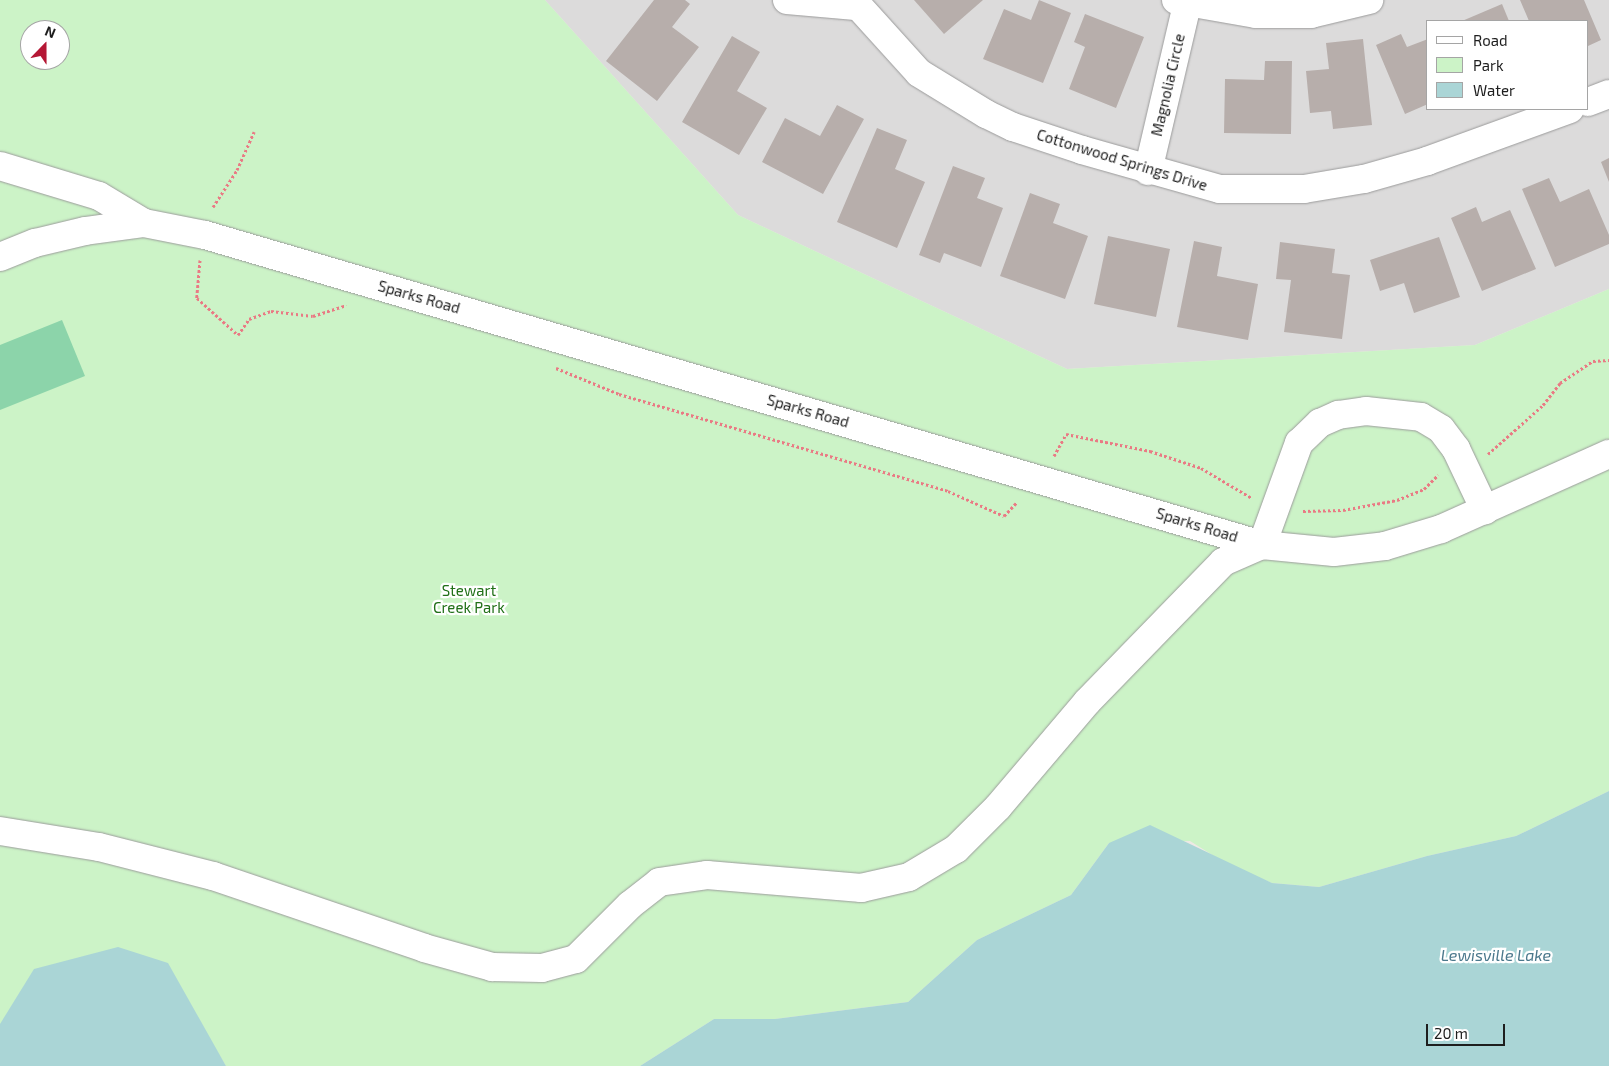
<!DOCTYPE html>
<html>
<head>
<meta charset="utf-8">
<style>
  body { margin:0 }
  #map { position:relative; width:1609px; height:1066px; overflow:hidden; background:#eee9e5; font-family:"Exo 2",sans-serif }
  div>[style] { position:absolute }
  .residential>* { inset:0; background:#dcdbdb }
  .park>* { inset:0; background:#ccf3c7 }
  .pitch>* { inset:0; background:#8cd4aa }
  .water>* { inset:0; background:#aad5d6 }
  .building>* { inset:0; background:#b7aeab }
  .path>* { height:3px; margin-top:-1.5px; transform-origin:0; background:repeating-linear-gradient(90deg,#e97a84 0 2.5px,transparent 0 5px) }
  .roads { filter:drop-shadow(0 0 1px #9b9b9b) drop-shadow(0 0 1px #9b9b9b) }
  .minor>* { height:28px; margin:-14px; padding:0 14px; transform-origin:14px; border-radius:14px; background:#fff }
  span { translate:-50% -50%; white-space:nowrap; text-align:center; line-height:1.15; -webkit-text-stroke:4.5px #fff; paint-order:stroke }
  .street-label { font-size:15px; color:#1e1e1e }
  .park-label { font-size:15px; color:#217018 }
  .water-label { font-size:16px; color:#4b788c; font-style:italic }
  .legend { position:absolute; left:1426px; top:20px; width:162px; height:90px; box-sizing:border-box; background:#fff; border:1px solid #a5a5a5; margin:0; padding:6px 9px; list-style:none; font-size:15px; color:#1e1e1e }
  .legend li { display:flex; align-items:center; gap:10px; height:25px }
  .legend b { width:25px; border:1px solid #a5a5a5 }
  .north { position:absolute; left:20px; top:20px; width:50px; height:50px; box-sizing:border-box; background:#fff; border:1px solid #a5a5a5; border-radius:50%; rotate:22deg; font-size:14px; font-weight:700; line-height:20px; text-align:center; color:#1e1e1e }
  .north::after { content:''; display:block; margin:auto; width:18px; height:22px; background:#b51735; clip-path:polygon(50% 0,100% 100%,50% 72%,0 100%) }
  .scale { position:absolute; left:1426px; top:1024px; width:79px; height:22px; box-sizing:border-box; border:2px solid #1e1e1e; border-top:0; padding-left:6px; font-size:15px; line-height:18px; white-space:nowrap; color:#1e1e1e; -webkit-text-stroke:4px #fff; paint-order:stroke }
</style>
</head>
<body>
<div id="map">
  <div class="residential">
    <div style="clip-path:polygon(evenodd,545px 0,1609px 0,1609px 289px,1475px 345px,1067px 369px,738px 215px,545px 0,1428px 21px,1588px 21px,1588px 109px,1428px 109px,1428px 21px)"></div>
  </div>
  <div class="park">
    <div style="clip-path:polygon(evenodd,0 0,545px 0,738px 215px,1067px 369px,1475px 345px,1609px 289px,1609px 791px,1516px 836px,1427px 856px,1319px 887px,1272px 883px,1230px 866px,1190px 841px,1109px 843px,1071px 895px,977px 940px,908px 1002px,775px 1019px,714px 1019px,640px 1066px,226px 1066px,204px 1030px,0 1024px,0 0,30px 30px,60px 30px,60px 60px,30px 60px,30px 30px)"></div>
  </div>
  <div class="pitch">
    <div style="clip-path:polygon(62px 320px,85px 376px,0 410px,0 345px)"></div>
  </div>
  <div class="water">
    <div style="clip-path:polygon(1609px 791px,1609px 1066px,640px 1066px,714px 1019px,775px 1019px,908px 1002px,977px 940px,1071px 895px,1109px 843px,1150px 825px,1272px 883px,1319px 887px,1427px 856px,1516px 836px)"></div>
    <div style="clip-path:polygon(118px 947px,168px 963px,226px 1066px,0 1066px,0 1024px,34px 969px)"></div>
  </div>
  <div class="building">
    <div style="clip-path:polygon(654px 0,685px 0,690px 4px,672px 27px,699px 47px,657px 101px,606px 61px)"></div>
    <div style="clip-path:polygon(914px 0,983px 0,944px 34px)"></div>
    <div style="clip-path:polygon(1039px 0,1071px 13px,1043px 83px,983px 59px,1004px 9px,1031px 20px)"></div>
    <div style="clip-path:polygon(1520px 0,1584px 0,1601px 40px,1588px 46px,1588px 21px,1529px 21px)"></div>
    <div style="clip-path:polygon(1502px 4px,1509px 21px,1462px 21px)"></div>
    <div style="clip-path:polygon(1085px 14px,1144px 37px,1116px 108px,1069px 89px,1085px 47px,1074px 42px)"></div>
    <div style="clip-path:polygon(1401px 34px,1407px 47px,1428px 39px,1428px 104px,1405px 114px,1376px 45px)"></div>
    <div style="clip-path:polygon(732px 36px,760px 52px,737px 91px,767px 108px,739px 155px,682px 122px)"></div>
    <div style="clip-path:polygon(1363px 39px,1372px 125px,1333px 129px,1331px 111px,1310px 113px,1306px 71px,1329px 69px,1326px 43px)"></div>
    <div style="clip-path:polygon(1265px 61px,1292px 61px,1291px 134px,1224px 133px,1225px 79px,1264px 80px)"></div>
    <div style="clip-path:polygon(837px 105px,864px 119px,823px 194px,762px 162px,785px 118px,820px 136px)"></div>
    <div style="clip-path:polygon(877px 128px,907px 140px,895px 169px,925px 182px,897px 248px,837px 222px)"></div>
    <div style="clip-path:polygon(1609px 158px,1609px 182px,1601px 162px)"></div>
    <div style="clip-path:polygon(953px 166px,985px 178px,977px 198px,1003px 208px,981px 267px,944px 253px,940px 263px,919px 255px)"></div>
    <div style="clip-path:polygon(1549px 178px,1560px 202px,1589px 189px,1609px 235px,1609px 244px,1555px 267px,1522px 189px)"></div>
    <div style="clip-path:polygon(1030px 193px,1060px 204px,1053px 223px,1088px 236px,1065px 299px,1000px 276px)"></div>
    <div style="clip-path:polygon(1476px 207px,1482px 222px,1510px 210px,1536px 269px,1482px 291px,1451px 218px)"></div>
    <div style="clip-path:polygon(1108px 236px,1170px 249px,1156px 317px,1094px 304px)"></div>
    <div style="clip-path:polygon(1439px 237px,1460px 297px,1414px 313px,1404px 283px,1380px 291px,1370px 260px)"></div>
    <div style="clip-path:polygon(1194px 241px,1222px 247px,1217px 276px,1258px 284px,1248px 340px,1177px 327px)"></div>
    <div style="clip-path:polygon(1280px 242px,1335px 249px,1332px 273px,1350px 275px,1342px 339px,1284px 332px,1291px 280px,1276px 279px)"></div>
  </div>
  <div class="path">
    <div style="left:213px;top:207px;width:44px;rotate:-57deg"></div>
    <div style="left:237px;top:170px;width:42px;rotate:-65.9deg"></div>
    <div style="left:200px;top:260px;width:38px;rotate:95deg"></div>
    <div style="left:197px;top:298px;width:55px;rotate:42.1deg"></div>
    <div style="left:238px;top:335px;width:19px;rotate:-55deg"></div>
    <div style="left:249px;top:319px;width:23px;rotate:-20deg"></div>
    <div style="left:271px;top:311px;width:42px;rotate:6.8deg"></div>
    <div style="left:313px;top:316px;width:35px;rotate:-18deg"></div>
    <div style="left:556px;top:368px;width:68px;rotate:22.4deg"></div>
    <div style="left:619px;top:394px;width:343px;rotate:16.4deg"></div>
    <div style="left:948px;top:491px;width:61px;rotate:24.1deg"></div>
    <div style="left:1004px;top:516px;width:19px;rotate:-47deg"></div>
    <div style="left:1488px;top:454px;width:74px;rotate:-41.7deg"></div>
    <div style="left:1543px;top:405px;width:28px;rotate:-52deg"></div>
    <div style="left:1560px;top:383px;width:40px;rotate:-34deg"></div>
    <div style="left:1593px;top:361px;width:16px;rotate:-4deg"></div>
    <div style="left:1054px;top:456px;width:25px;rotate:-61deg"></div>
    <div style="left:1066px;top:434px;width:86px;rotate:11.4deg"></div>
    <div style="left:1150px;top:451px;width:54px;rotate:18.4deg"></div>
    <div style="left:1201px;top:468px;width:59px;rotate:30.5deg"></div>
    <div style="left:1303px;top:511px;width:40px;rotate:-1.4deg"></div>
    <div style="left:1343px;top:510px;width:55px;rotate:-10.5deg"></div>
    <div style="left:1397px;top:500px;width:29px;rotate:-22deg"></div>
    <div style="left:1424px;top:489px;width:20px;rotate:-45deg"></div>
  </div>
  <div class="roads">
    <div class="minor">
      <div style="left:787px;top:0;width:69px;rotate:5deg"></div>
      <div style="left:853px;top:0;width:98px;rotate:47.9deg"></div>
      <div style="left:919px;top:73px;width:79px;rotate:31.5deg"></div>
      <div style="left:986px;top:114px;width:30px;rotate:26deg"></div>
      <div style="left:1013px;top:127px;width:73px;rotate:18.4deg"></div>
      <div style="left:1082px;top:150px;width:143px;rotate:15.8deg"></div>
      <div style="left:1220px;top:189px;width:84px"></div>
      <div style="left:1304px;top:189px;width:61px;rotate:-9.5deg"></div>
      <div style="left:1364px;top:179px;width:66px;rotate:-15.9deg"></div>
      <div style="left:1427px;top:161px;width:152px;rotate:-20deg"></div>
      <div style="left:1176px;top:0;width:81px;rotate:9.9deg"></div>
      <div style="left:1256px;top:14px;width:55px"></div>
      <div style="left:1311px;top:14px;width:60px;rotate:-13.6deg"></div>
      <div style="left:1588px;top:102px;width:22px;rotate:-21deg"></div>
      <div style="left:0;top:166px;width:103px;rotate:16.9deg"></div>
      <div style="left:99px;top:196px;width:52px;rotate:31deg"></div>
      <div style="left:1148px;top:171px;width:176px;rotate:-76.8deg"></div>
      <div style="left:0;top:257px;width:38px;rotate:-22deg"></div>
      <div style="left:35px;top:243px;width:51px;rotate:-13.5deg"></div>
      <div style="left:85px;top:231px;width:60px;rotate:-7.7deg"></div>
      <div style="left:144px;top:223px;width:62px;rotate:11.1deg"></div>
      <div style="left:205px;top:235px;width:1102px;rotate:16.35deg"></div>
      <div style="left:1262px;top:545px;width:72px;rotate:5.6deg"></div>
      <div style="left:1334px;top:552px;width:51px;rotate:-6.7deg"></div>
      <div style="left:1385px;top:546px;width:59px;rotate:-16.9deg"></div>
      <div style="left:1441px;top:529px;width:184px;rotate:-24.1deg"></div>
      <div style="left:0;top:831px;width:100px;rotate:9.2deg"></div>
      <div style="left:99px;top:847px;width:118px;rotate:14.3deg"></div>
      <div style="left:213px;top:876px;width:223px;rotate:18.8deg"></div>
      <div style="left:424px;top:948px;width:71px;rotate:15.6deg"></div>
      <div style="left:492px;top:967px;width:50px;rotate:1.1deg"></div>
      <div style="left:542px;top:968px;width:35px;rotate:-15deg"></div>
      <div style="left:576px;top:959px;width:76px;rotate:-45deg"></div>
      <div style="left:630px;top:905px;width:37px;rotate:-38deg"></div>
      <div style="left:659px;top:882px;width:49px;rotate:-8.3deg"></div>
      <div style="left:707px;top:875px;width:155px;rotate:4.8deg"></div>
      <div style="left:861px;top:888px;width:49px;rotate:-12.9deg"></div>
      <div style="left:909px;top:877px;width:55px;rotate:-30.8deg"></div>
      <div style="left:956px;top:849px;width:59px;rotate:-45deg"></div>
      <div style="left:998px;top:807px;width:138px;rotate:-49.7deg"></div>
      <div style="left:1087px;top:702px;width:195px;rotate:-45.8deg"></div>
      <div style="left:1223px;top:562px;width:43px;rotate:-23.6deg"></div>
      <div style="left:1262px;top:545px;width:109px;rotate:-70.1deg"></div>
      <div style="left:1299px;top:443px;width:29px;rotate:-44deg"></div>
      <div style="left:1320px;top:423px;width:20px;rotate:-24deg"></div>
      <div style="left:1338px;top:415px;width:28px;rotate:-8deg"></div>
      <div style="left:1366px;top:411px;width:55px;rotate:6.2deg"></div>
      <div style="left:1421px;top:417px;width:23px;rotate:31deg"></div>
      <div style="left:1441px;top:429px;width:25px;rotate:53deg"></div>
      <div style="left:1456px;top:449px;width:68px;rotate:64.6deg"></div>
    </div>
  </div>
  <div class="street-label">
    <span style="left:1168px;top:85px;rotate:-77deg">Magnolia Circle</span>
    <span style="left:1122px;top:160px;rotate:17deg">Cottonwood Springs Drive</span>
    <span style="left:419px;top:297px;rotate:16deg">Sparks Road</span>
    <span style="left:808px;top:411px;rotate:16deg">Sparks Road</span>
    <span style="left:1197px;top:525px;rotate:17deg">Sparks Road</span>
  </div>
  <div class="park-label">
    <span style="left:469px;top:599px">Stewart<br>Creek Park</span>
  </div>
  <div class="water-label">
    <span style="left:1496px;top:955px">Lewisville Lake</span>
  </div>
  <ul class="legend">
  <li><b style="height:6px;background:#fff"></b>Road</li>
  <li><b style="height:14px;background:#ccf3c7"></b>Park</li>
  <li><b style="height:14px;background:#aad5d6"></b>Water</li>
  </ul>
  <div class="north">N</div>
  <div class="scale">20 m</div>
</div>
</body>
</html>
